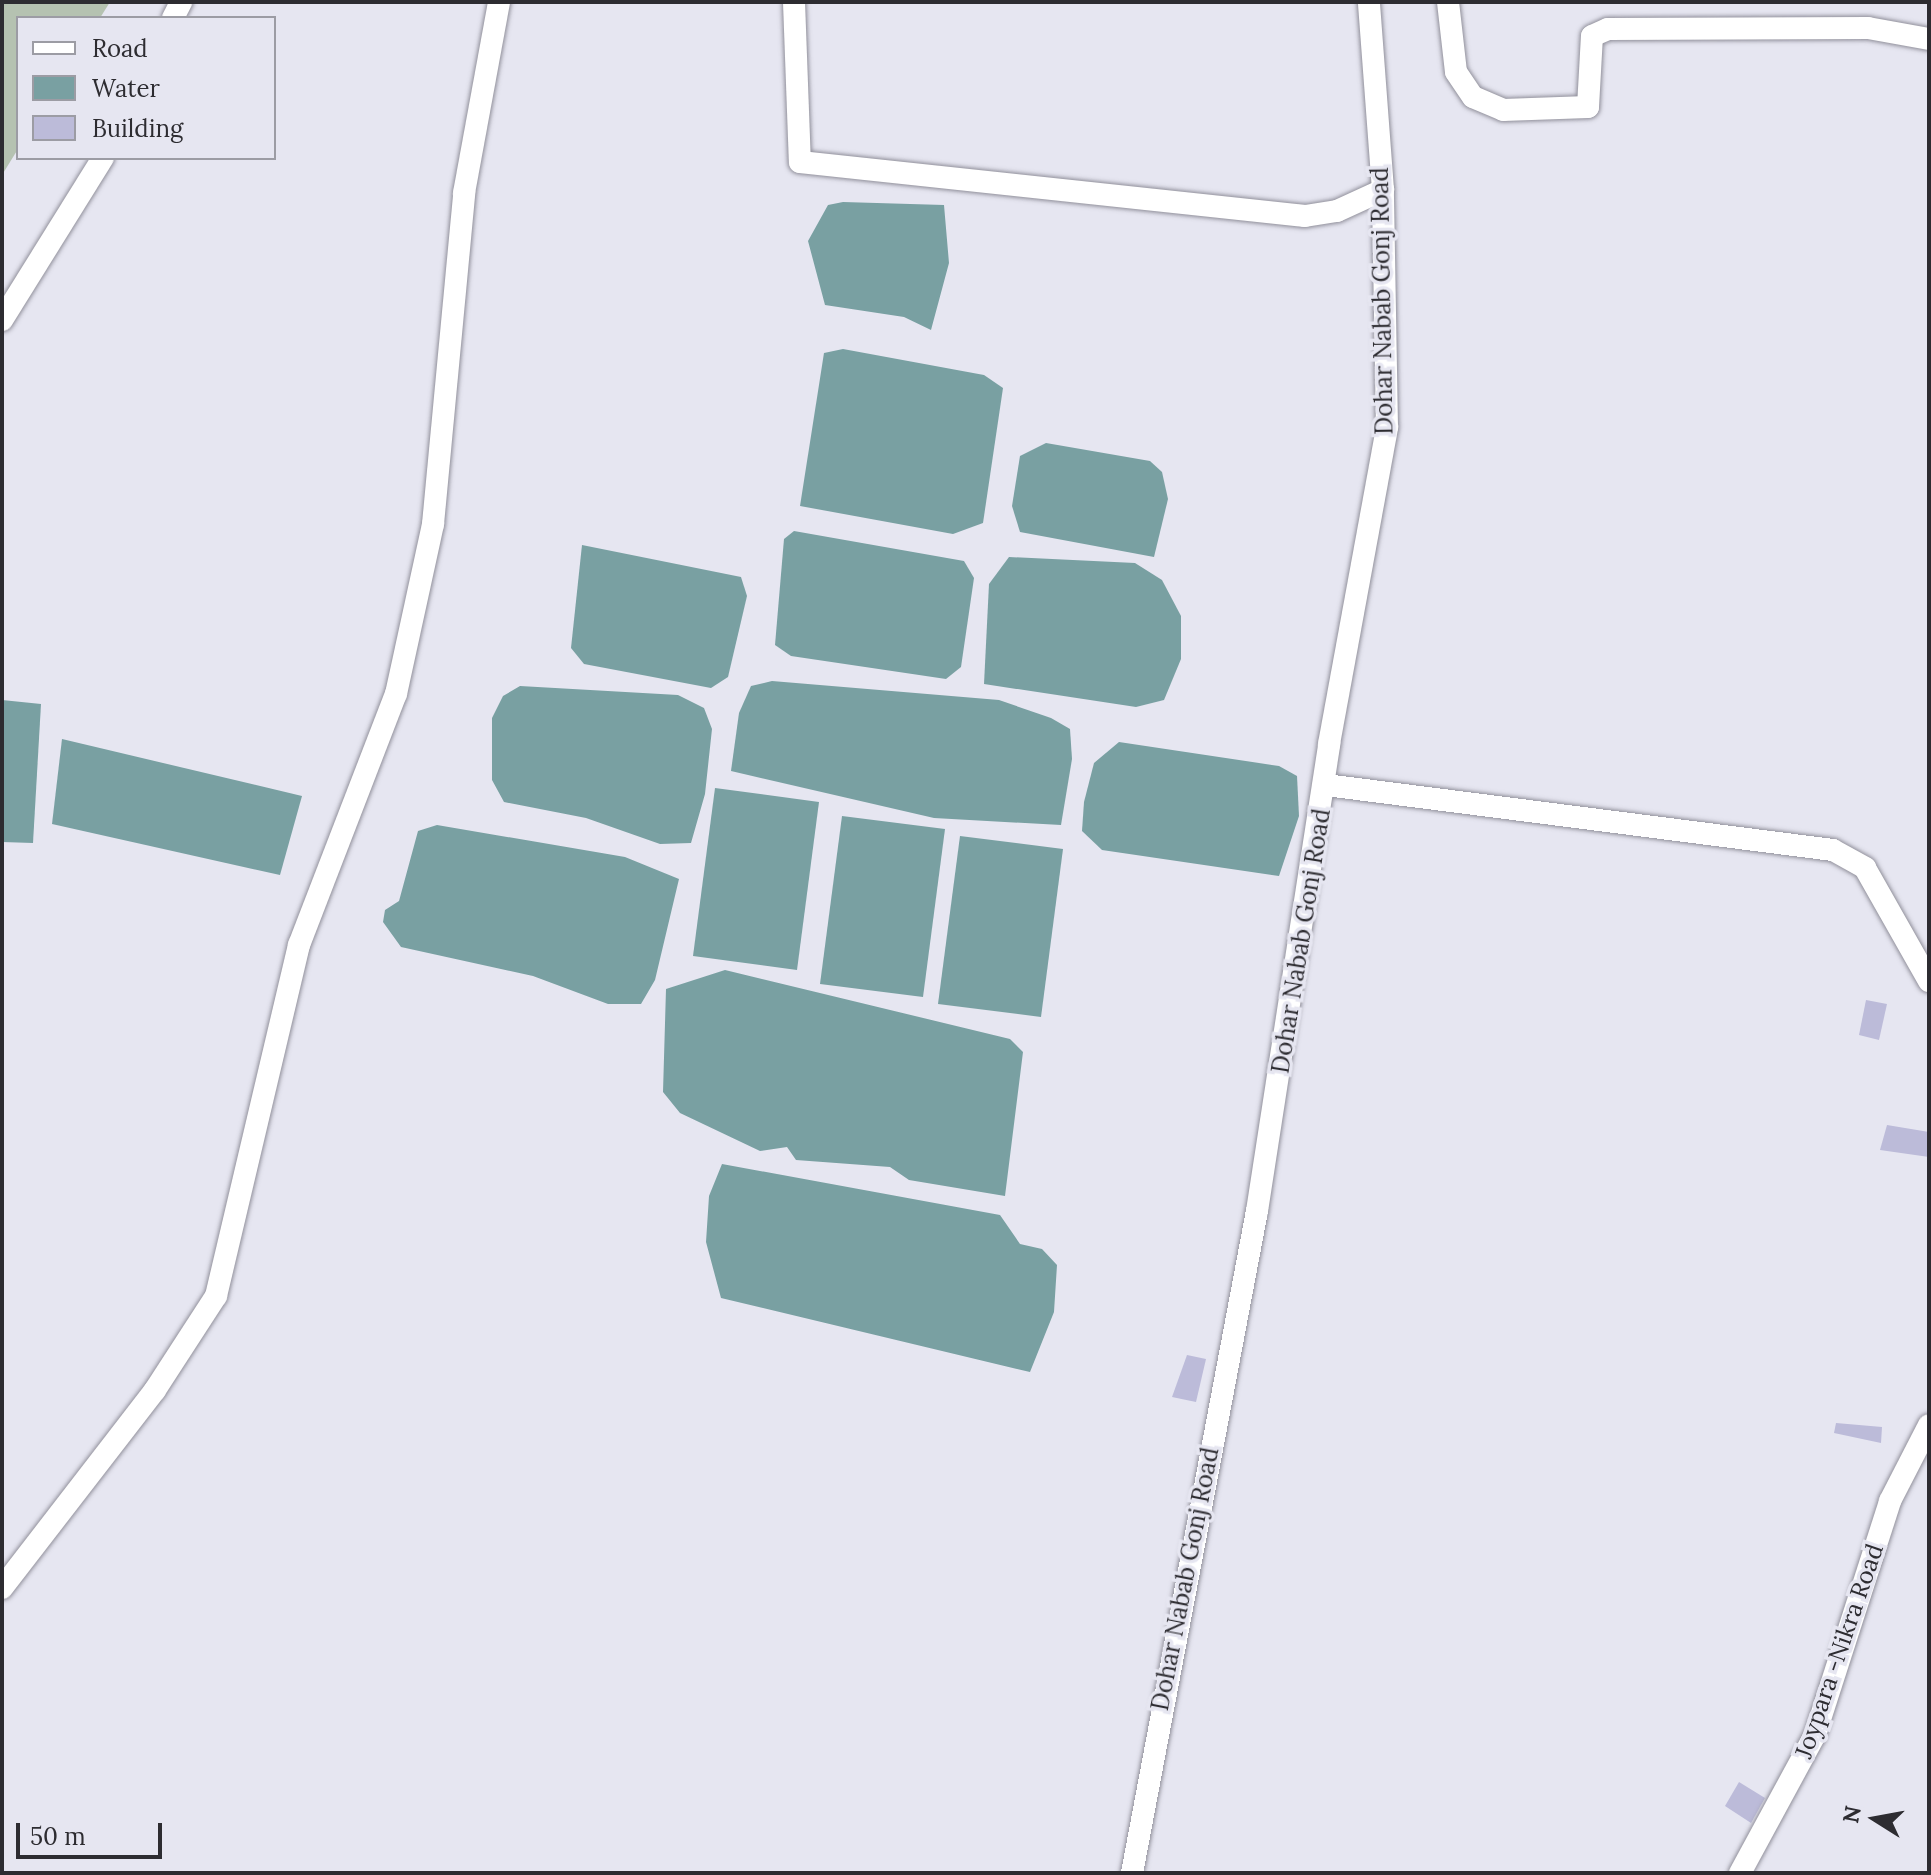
<!DOCTYPE html>
<html>
<head>
<meta charset="utf-8">
<style>
  body { margin:0 }
  #map { position:relative; width:1931px; height:1875px; overflow:hidden; background:#e6e6f1; font-family:Lora,serif }
  div>[style] { position:absolute }
  .green>* { inset:0; background:#b5c2b1 }
  .water>* { inset:0; background:#79a0a2 }
  .building>* { inset:0; background:#bcbbd9 }
  .roads { filter:drop-shadow(0 0 2px #91909b) drop-shadow(0 0 2px #91909b) }
  .street>* { height:22px; margin:-11px; padding:0 11px; transform-origin:11px; border-radius:11px; background:#fff }
  span { translate:-50% -50%; white-space:nowrap; text-align:center; line-height:1.15; -webkit-text-stroke:7px #e6e6f1; paint-order:stroke }
  .street-label { font-size:24px; color:#2d2c31 }
  .frame { position:absolute; inset:0; border:4px solid #2d2c31; pointer-events:none }
  .legend { position:absolute; left:16px; top:16px; width:260px; height:144px; box-sizing:border-box; background:#e6e6f1; border:2px solid #9c9ca4; margin:0; padding:10px 14px; list-style:none; font-size:24px; color:#2d2c31 }
  .legend li { display:flex; align-items:center; gap:16px; height:40px }
  .legend b { width:40px; border:2px solid #9c9ca4 }
  .north { position:absolute; left:1835px; top:1779px; width:80px; height:80px; -webkit-text-stroke:6px #e6e6f1; paint-order:stroke; rotate:281deg; font-size:22px; font-weight:700; line-height:32px; text-align:center; color:#2d2c31 }
  .north::after { content:''; display:block; margin:auto; width:28px; height:36px; background:#2d2c31; clip-path:polygon(50% 0,100% 100%,50% 72%,0 100%) }
  .scale { position:absolute; left:16px; top:1823px; width:146px; height:36px; box-sizing:border-box; border:4px solid #2d2c31; border-top:0; padding-left:10px; font-size:24px; line-height:28px; white-space:nowrap; color:#2d2c31; -webkit-text-stroke:6px #e6e6f1; paint-order:stroke }
</style>
</head>
<body>
<div id="map">
  <div class="green">
    <div style="clip-path:polygon(2px 2px,110px 2px,100px 18px,18px 18px,18px 149px,2px 175px)"></div>
  </div>
  <div class="water">
    <div style="clip-path:polygon(843px 202px,944px 205px,949px 263px,931px 330px,904px 317px,825px 305px,808px 241px,828px 205px)"></div>
    <div style="clip-path:polygon(843px 349px,984px 375px,1003px 388px,983px 523px,953px 534px,800px 506px,824px 353px)"></div>
    <div style="clip-path:polygon(1046px 443px,1150px 461px,1162px 472px,1168px 499px,1154px 557px,1020px 532px,1012px 506px,1020px 456px)"></div>
    <div style="clip-path:polygon(794px 531px,964px 561px,974px 578px,961px 667px,946px 679px,791px 656px,775px 645px,784px 539px)"></div>
    <div style="clip-path:polygon(582px 545px,741px 577px,747px 596px,728px 677px,711px 688px,584px 664px,571px 648px)"></div>
    <div style="clip-path:polygon(1009px 557px,1135px 563px,1162px 580px,1181px 616px,1181px 659px,1164px 700px,1136px 707px,984px 684px,989px 584px)"></div>
    <div style="clip-path:polygon(772px 681px,999px 700px,1051px 718px,1070px 729px,1072px 759px,1061px 825px,934px 818px,731px 771px,739px 713px,751px 686px)"></div>
    <div style="clip-path:polygon(520px 686px,678px 695px,704px 708px,712px 729px,705px 794px,691px 843px,660px 844px,586px 818px,504px 802px,492px 780px,492px 718px,503px 696px)"></div>
    <div style="clip-path:polygon(2px 700px,41px 704px,33px 843px,2px 842px)"></div>
    <div style="clip-path:polygon(62px 739px,302px 796px,280px 875px,52px 824px)"></div>
    <div style="clip-path:polygon(1119px 742px,1279px 766px,1297px 776px,1299px 816px,1279px 876px,1102px 850px,1082px 831px,1084px 802px,1094px 763px)"></div>
    <div style="clip-path:polygon(715px 788px,819px 802px,797px 970px,693px 956px)"></div>
    <div style="clip-path:polygon(842px 816px,945px 829px,923px 997px,820px 984px)"></div>
    <div style="clip-path:polygon(437px 825px,625px 857px,679px 879px,655px 980px,641px 1004px,608px 1004px,533px 976px,401px 947px,383px 922px,385px 910px,399px 901px,418px 831px)"></div>
    <div style="clip-path:polygon(960px 836px,1063px 849px,1041px 1017px,938px 1004px)"></div>
    <div style="clip-path:polygon(725px 970px,1010px 1039px,1023px 1052px,1005px 1196px,909px 1180px,890px 1167px,796px 1160px,787px 1147px,760px 1151px,680px 1113px,663px 1092px,666px 989px)"></div>
    <div style="clip-path:polygon(722px 1164px,1000px 1215px,1020px 1244px,1042px 1249px,1057px 1265px,1054px 1312px,1030px 1372px,721px 1298px,706px 1242px,709px 1196px)"></div>
  </div>
  <div class="building">
    <div style="clip-path:polygon(1866px 1000px,1887px 1004px,1879px 1040px,1859px 1035px)"></div>
    <div style="clip-path:polygon(1887px 1125px,1929px 1132px,1929px 1157px,1880px 1150px)"></div>
    <div style="clip-path:polygon(1187px 1355px,1206px 1359px,1196px 1402px,1172px 1397px)"></div>
    <div style="clip-path:polygon(1836px 1423px,1882px 1427px,1881px 1443px,1834px 1433px)"></div>
    <div style="clip-path:polygon(1739px 1782px,1765px 1798px,1751px 1823px,1725px 1806px)"></div>
  </div>
  <div class="roads">
    <div class="street">
      <div style="left:794px;top:2px;width:160px;rotate:87.9deg"></div>
      <div style="left:800px;top:162px;width:508px;rotate:6.1deg"></div>
      <div style="left:1305px;top:216px;width:32px;rotate:-9deg"></div>
      <div style="left:1337px;top:211px;width:51px;rotate:-24.5deg"></div>
      <div style="left:1448px;top:2px;width:70px;rotate:83.5deg"></div>
      <div style="left:1456px;top:72px;width:30px;rotate:56deg"></div>
      <div style="left:1473px;top:97px;width:33px;rotate:23deg"></div>
      <div style="left:1503px;top:110px;width:85px;rotate:-2deg"></div>
      <div style="left:1588px;top:107px;width:71px;rotate:-86.8deg"></div>
      <div style="left:1592px;top:36px;width:17px;rotate:-24deg"></div>
      <div style="left:1608px;top:29px;width:260px;rotate:-0.2deg"></div>
      <div style="left:1868px;top:28px;width:62px;rotate:10.2deg"></div>
      <div style="left:173px;top:18px;width:18px;rotate:-63deg"></div>
      <div style="left:2px;top:320px;width:191px;rotate:-58.1deg"></div>
      <div style="left:1326px;top:785px;width:511px;rotate:7.31deg"></div>
      <div style="left:1833px;top:850px;width:37px;rotate:29deg"></div>
      <div style="left:1865px;top:868px;width:130px;rotate:60.5deg"></div>
      <div style="left:2px;top:1588px;width:250px;rotate:-52.3deg"></div>
      <div style="left:155px;top:1390px;width:112px;rotate:-57deg"></div>
      <div style="left:216px;top:1296px;width:361px;rotate:-76.7deg"></div>
      <div style="left:299px;top:945px;width:269px;rotate:-68.9deg"></div>
      <div style="left:396px;top:694px;width:174px;rotate:-77.7deg"></div>
      <div style="left:433px;top:524px;width:332px;rotate:-84.6deg"></div>
      <div style="left:464px;top:193px;width:194px;rotate:-79.6deg"></div>
      <div style="left:1132px;top:1873px;width:674px;rotate:-79.31deg"></div>
      <div style="left:1257px;top:1211px;width:473px;rotate:-81.2deg"></div>
      <div style="left:1329px;top:744px;width:322px;rotate:-79.6deg"></div>
      <div style="left:1387px;top:427px;width:237px;rotate:-91deg"></div>
      <div style="left:1383px;top:190px;width:189px;rotate:-94.3deg"></div>
      <div style="left:1740px;top:1873px;width:157px;rotate:-61.5deg"></div>
      <div style="left:1815px;top:1735px;width:246px;rotate:-72.2deg"></div>
      <div style="left:1890px;top:1501px;width:85px;rotate:-62.8deg"></div>
    </div>
  </div>
  <div class="street-label">
    <span style="left:1382px;top:301px;rotate:-91deg">Dohar Nabab Gonj Road</span>
    <span style="left:1301px;top:941px;rotate:-81deg">Dohar Nabab Gonj Road</span>
    <span style="left:1185px;top:1579px;rotate:-79deg">Dohar Nabab Gonj Road</span>
    <span style="left:1839px;top:1651px;rotate:-71deg">Joypara -Nikra Road</span>
  </div>
  <div class="frame"></div>
  <ul class="legend">
  <li><b style="height:10px;background:#fff"></b>Road</li>
  <li><b style="height:22px;background:#79a0a2"></b>Water</li>
  <li><b style="height:22px;background:#bcbbd9"></b>Building</li>
  </ul>
  <div class="north">N</div>
  <div class="scale">50 m</div>
</div>
</body>
</html>
